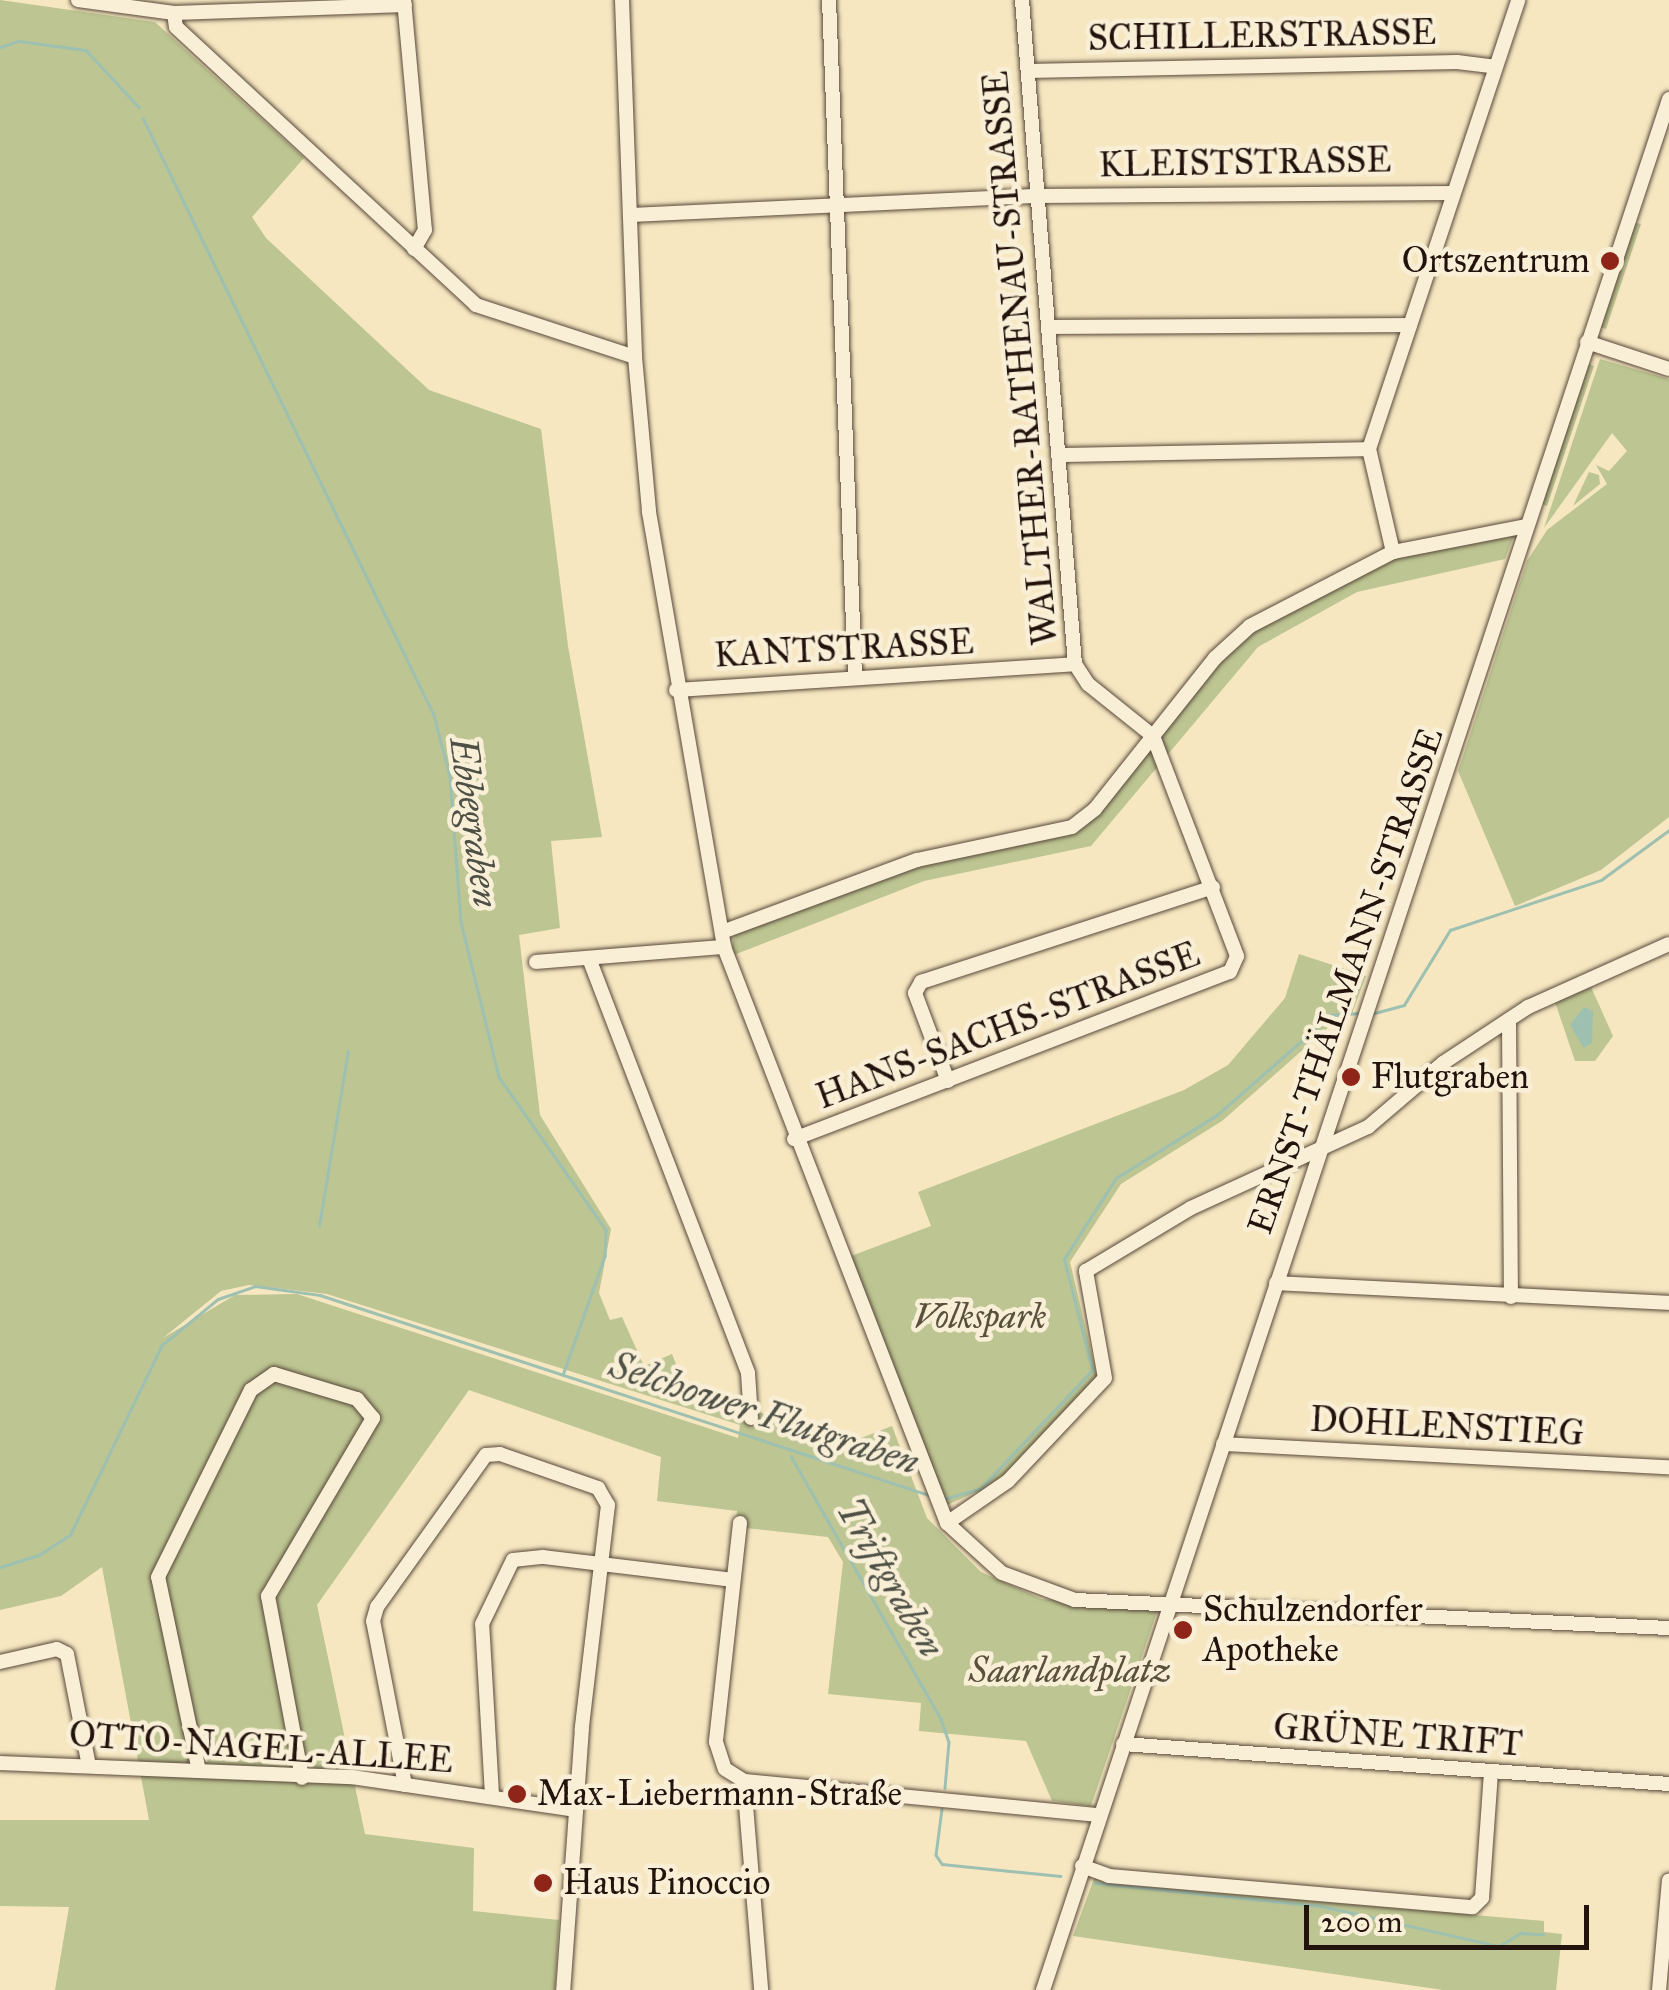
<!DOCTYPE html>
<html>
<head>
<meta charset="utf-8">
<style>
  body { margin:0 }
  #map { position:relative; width:1669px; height:1990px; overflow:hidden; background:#f6e7c1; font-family:"IM FELL Great Primer",serif }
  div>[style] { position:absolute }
  .green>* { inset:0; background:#bdc592 }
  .water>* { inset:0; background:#9dc0b1 }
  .stream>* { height:2.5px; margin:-1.25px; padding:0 1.25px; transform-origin:1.25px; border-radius:1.25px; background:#9dc0b1 }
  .roads { filter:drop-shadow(0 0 2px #58483a) drop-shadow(0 0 2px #58483a) }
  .minor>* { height:14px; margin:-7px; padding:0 7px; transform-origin:7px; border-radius:7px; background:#f9efd7 }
  .dots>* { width:28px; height:28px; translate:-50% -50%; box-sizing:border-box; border:5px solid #f9efd7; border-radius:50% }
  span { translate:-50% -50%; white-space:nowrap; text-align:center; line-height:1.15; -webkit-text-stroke:9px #f9efd7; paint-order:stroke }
  .street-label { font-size:35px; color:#23130d }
  .poi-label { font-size:35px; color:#23130d }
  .right { translate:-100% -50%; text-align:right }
  .left { translate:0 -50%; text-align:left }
  .park-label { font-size:35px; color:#59513c; font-style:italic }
  .water-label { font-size:38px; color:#4e5046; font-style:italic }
  .scale { position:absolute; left:1304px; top:1905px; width:285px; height:45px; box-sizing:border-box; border:5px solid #23130d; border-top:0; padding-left:12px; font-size:30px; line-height:35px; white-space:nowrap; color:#23130d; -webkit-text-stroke:8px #f9efd7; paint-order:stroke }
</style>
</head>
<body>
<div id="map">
  <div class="green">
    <div style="clip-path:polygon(evenodd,0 0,155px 22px,304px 158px,252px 217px,266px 238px,429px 390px,541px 429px,568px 646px,602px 837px,551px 841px,560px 928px,519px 935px,540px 1115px,611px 1229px,599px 1293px,610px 1320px,622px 1317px,644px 1366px,672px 1354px,687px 1392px,856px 1440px,892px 1426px,927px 1518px,981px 1572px,1042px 1599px,1158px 1609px,1091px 1806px,1052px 1801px,1026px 1741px,919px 1731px,921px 1703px,828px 1694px,843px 1562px,828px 1537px,746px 1528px,736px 1525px,737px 1511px,657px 1501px,661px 1457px,469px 1390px,317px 1605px,365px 1834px,474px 1848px,473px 1911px,559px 1920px,555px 1990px,55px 1990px,69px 1907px,0 1906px,0 1820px,149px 1820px,102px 1567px,61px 1596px,0 1610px,0 0,249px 1285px,327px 1294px,740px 1425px,738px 1438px,297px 1294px,235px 1295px,163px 1338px,221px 1291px,249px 1285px)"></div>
    <div style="clip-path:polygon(1633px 222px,1641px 224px,1606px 329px,1600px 327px)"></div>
    <div style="clip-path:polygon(1600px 359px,1669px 379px,1669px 817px,1601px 870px,1515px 906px,1458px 771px,1527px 561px,1547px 530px,1607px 484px,1596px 465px,1609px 471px,1627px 451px,1612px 433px,1544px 528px)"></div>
    <div style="clip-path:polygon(1586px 363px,1594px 366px,1547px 506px,1540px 503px)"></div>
    <div style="clip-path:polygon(1589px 472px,1599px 475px,1600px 484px,1573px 506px)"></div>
    <div style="clip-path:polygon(1516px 530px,1505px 559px,1357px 592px,1258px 647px,1091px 846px,924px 881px,731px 956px,734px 933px,894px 873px,1074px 830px,1239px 639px,1394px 556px)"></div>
    <div style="clip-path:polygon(1299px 954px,1366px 976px,1351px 1016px,1341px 1016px,1222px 1121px,1121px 1184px,1070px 1262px,1097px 1377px,999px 1482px,947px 1505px,851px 1256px,931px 1226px,918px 1192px,1184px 1090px,1228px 1065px,1285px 998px)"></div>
    <div style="clip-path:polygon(1591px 987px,1613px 1036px,1595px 1061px,1575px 1061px,1555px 1002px)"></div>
    <div style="clip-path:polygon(1095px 1876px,1105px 1883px,1544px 1921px,1544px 1932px,1562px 1934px,1556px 1990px,1443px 1990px,1073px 1936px)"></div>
  </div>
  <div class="water">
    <div style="clip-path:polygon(1584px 1007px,1593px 1011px,1592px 1043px,1584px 1048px,1570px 1025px)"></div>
  </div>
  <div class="stream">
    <div style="left:0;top:47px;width:20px;rotate:-18deg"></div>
    <div style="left:19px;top:41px;width:68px;rotate:7.7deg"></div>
    <div style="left:86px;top:50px;width:78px;rotate:47.1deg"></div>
    <div style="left:143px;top:118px;width:664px;rotate:64.01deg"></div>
    <div style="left:434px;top:715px;width:63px;rotate:75.3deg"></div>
    <div style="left:450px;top:776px;width:146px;rotate:85.7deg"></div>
    <div style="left:461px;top:922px;width:160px;rotate:76.2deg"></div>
    <div style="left:499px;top:1077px;width:187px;rotate:55deg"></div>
    <div style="left:606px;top:1230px;width:26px;rotate:92deg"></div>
    <div style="left:605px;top:1256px;width:126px;rotate:109.4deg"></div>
    <div style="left:1371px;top:1014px;width:34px;rotate:-15deg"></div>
    <div style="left:1404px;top:1005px;width:88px;rotate:-58.5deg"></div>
    <div style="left:1450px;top:930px;width:159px;rotate:-18.3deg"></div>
    <div style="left:1601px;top:880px;width:84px;rotate:-36.3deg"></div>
    <div style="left:319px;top:1226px;width:177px;rotate:-80.6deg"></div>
    <div style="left:791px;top:1456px;width:303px;rotate:60.3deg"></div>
    <div style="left:941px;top:1719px;width:24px;rotate:71deg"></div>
    <div style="left:949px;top:1742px;width:46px;rotate:95deg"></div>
    <div style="left:944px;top:1499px;width:37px;rotate:-16deg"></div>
    <div style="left:980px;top:1489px;width:163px;rotate:-46.7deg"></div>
    <div style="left:1092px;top:1370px;width:114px;rotate:-104.2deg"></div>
    <div style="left:1064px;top:1259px;width:96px;rotate:-57.3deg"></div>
    <div style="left:1116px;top:1178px;width:119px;rotate:-32deg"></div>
    <div style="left:1217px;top:1115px;width:152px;rotate:-41.3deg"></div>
    <div style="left:1331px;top:1015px;width:32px;rotate:-4deg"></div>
    <div style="left:0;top:1567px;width:41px;rotate:-17.1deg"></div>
    <div style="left:39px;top:1555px;width:37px;rotate:-33deg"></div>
    <div style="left:70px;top:1535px;width:211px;rotate:-64.2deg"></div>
    <div style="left:162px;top:1345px;width:72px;rotate:-39.4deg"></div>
    <div style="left:218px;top:1299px;width:39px;rotate:-19deg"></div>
    <div style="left:255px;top:1286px;width:66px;rotate:7.9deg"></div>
    <div style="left:320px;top:1295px;width:644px;rotate:18.18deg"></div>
    <div style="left:942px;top:1809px;width:46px;rotate:97.4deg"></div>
    <div style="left:936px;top:1855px;width:11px;rotate:56deg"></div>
    <div style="left:942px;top:1864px;width:119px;rotate:5.8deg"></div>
    <div style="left:1095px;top:1883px;width:227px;rotate:5.8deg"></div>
    <div style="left:1321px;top:1906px;width:182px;rotate:12.7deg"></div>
    <div style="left:1499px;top:1946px;width:26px;rotate:-31deg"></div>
    <div style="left:1521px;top:1933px;width:22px;rotate:3deg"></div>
  </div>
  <div class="roads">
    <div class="minor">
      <div style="left:78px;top:0;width:97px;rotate:7.7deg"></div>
      <div style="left:174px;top:13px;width:231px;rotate:-2deg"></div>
      <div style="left:404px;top:0;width:231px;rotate:84.8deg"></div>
      <div style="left:425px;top:230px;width:22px;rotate:120deg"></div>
      <div style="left:622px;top:0;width:357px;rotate:87.9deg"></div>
      <div style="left:635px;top:357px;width:156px;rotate:84.8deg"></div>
      <div style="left:649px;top:512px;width:441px;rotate:80.2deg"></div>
      <div style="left:724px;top:947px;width:618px;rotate:68.84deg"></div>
      <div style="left:947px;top:1523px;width:74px;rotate:42.3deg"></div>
      <div style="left:1002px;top:1573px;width:78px;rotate:20.3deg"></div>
      <div style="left:1075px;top:1600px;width:595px;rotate:2.7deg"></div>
      <div style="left:829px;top:0;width:677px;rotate:87.8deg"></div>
      <div style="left:1022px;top:0;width:666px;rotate:85.44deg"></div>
      <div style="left:1075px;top:664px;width:24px;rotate:57deg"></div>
      <div style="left:1088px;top:684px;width:83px;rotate:38.7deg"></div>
      <div style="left:174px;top:13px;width:14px;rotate:82deg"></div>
      <div style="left:176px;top:27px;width:409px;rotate:42.8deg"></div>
      <div style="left:476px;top:305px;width:167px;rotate:18.1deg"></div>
      <div style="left:1028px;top:71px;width:429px;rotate:-1.2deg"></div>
      <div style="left:1457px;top:62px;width:38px;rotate:7deg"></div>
      <div style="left:631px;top:215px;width:408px;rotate:-2.7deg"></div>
      <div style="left:1039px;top:196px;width:414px;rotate:-0.4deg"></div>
      <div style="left:1049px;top:327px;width:361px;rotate:-0.3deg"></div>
      <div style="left:1587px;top:342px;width:86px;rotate:18.2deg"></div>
      <div style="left:1058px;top:455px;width:311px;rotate:-1.1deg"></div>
      <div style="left:1393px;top:552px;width:106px;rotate:-103.1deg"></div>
      <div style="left:1369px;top:449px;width:473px;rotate:-71.6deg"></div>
      <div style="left:676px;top:690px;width:400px;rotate:-3.7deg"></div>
      <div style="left:722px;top:932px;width:208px;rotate:-20.3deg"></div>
      <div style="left:917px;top:860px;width:158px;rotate:-12deg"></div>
      <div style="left:1072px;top:827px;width:29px;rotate:-38deg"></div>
      <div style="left:1095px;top:809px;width:193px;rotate:-51.5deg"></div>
      <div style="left:1215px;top:658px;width:47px;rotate:-42.4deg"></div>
      <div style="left:1250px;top:626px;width:161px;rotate:-27.4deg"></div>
      <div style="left:1393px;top:552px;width:136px;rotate:-11deg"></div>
      <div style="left:590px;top:961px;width:441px;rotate:69deg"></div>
      <div style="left:748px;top:1373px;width:45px;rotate:86.2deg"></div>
      <div style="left:536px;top:962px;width:189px;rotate:-4.6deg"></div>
      <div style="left:1509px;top:1020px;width:277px;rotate:89.6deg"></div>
      <div style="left:948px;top:1081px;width:94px;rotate:-110.6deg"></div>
      <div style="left:915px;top:993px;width:13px;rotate:-61deg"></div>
      <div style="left:921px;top:982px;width:307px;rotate:-18deg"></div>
      <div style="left:794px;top:1139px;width:467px;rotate:-21deg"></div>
      <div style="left:1230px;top:972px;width:17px;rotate:-66deg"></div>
      <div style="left:1237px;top:956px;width:235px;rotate:-110.9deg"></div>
      <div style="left:1276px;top:1283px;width:394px;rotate:2.9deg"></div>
      <div style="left:1223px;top:1444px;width:447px;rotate:3deg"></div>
      <div style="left:740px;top:1523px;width:220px;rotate:96.3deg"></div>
      <div style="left:716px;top:1742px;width:28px;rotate:72deg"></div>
      <div style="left:725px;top:1769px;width:22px;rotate:32deg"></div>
      <div style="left:744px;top:1781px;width:357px;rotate:5.5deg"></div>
      <div style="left:947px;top:1523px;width:74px;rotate:-34.5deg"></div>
      <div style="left:1008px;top:1481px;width:141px;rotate:-46.7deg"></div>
      <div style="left:1105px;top:1378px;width:109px;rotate:-100.1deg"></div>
      <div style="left:1086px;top:1271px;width:122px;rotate:-31deg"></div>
      <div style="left:1191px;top:1208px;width:195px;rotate:-24.6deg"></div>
      <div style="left:1368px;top:1127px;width:99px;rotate:-40.5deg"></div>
      <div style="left:1443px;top:1063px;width:102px;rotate:-33.4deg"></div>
      <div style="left:1528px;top:1007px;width:154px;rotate:-24.1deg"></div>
      <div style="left:0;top:1662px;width:58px;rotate:-12.8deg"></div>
      <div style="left:57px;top:1649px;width:11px;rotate:27deg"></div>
      <div style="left:67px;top:1654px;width:114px;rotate:78.9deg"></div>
      <div style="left:1123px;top:1744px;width:547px;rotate:4.19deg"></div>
      <div style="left:0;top:1763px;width:352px;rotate:2.3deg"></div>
      <div style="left:352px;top:1777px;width:225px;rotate:8.4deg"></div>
      <div style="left:199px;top:1771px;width:198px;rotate:-101.9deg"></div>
      <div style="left:158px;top:1577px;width:209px;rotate:-63.6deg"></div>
      <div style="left:251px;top:1390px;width:28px;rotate:-35deg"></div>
      <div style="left:274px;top:1374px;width:87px;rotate:16.8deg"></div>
      <div style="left:357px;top:1399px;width:25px;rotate:50deg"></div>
      <div style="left:373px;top:1418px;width:207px;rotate:120.5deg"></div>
      <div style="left:268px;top:1596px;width:185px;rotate:79.4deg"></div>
      <div style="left:744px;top:1781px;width:210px;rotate:85.3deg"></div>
      <div style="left:405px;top:1785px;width:167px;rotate:-101deg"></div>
      <div style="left:373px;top:1621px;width:15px;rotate:-74deg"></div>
      <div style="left:377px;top:1607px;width:187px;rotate:-54.4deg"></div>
      <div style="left:486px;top:1455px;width:14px;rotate:-4deg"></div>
      <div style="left:500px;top:1454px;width:104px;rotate:19.1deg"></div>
      <div style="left:598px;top:1488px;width:20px;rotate:60deg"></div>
      <div style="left:608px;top:1505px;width:225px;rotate:96.7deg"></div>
      <div style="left:582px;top:1728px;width:263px;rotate:94.1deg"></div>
      <div style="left:492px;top:1795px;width:171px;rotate:-93.3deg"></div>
      <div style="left:482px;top:1624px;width:71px;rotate:-64.2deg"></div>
      <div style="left:513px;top:1560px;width:30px;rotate:-6deg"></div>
      <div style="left:543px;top:1557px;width:191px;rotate:6.9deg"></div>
      <div style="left:1082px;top:1866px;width:29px;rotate:20deg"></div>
      <div style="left:1109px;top:1876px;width:365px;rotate:4.9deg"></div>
      <div style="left:1473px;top:1907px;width:13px;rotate:-45deg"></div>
      <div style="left:1482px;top:1898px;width:125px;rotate:-85.9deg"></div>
      <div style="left:1043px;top:1990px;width:1992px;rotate:-71.68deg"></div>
      <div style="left:1659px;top:1990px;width:110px;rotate:-84.8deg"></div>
    </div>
  </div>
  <div class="dots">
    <div style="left:1610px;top:261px;background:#8f2418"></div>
    <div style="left:1351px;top:1077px;background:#8f2418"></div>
    <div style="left:1183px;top:1630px;background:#8f2418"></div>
    <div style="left:517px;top:1794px;background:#8f2418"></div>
    <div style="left:543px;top:1883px;background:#8f2418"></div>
  </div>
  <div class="street-label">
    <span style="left:1262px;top:36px;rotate:-1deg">SCHILLERSTRASSE</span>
    <span style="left:1245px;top:163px;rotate:-1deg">KLEISTSTRASSE</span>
    <span style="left:1021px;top:358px;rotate:-95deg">WALTHER-RATHENAU-STRASSE</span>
    <span style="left:844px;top:649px;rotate:-3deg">KANTSTRASSE</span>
    <span style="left:1346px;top:981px;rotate:-71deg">ERNST-THÄLMANN-STRASSE</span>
    <span style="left:1008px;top:1026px;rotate:-21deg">HANS-SACHS-STRASSE</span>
    <span style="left:1447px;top:1427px;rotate:3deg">DOHLENSTIEG</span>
    <span style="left:1398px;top:1736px;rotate:4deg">GRÜNE TRIFT</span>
    <span style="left:261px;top:1748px;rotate:4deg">OTTO-NAGEL-ALLEE</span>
  </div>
  <div class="poi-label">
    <span class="right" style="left:1590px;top:261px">Ortszentrum</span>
    <span class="left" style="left:1371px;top:1077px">Flutgraben</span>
    <span class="left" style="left:1203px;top:1630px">Schulzendorfer<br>Apotheke</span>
    <span class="left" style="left:537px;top:1794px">Max-Liebermann-Straße</span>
    <span class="left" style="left:563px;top:1883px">Haus Pinoccio</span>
  </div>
  <div class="park-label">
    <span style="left:980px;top:1317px">Volkspark</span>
    <span style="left:1070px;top:1671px">Saarlandplatz</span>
  </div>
  <div class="water-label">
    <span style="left:474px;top:822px;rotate:82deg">Ebbegraben</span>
    <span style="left:764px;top:1414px;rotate:18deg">Selchower Flutgraben</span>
    <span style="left:890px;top:1578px;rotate:60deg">Triftgraben</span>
  </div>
  <div class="scale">200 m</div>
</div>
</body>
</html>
